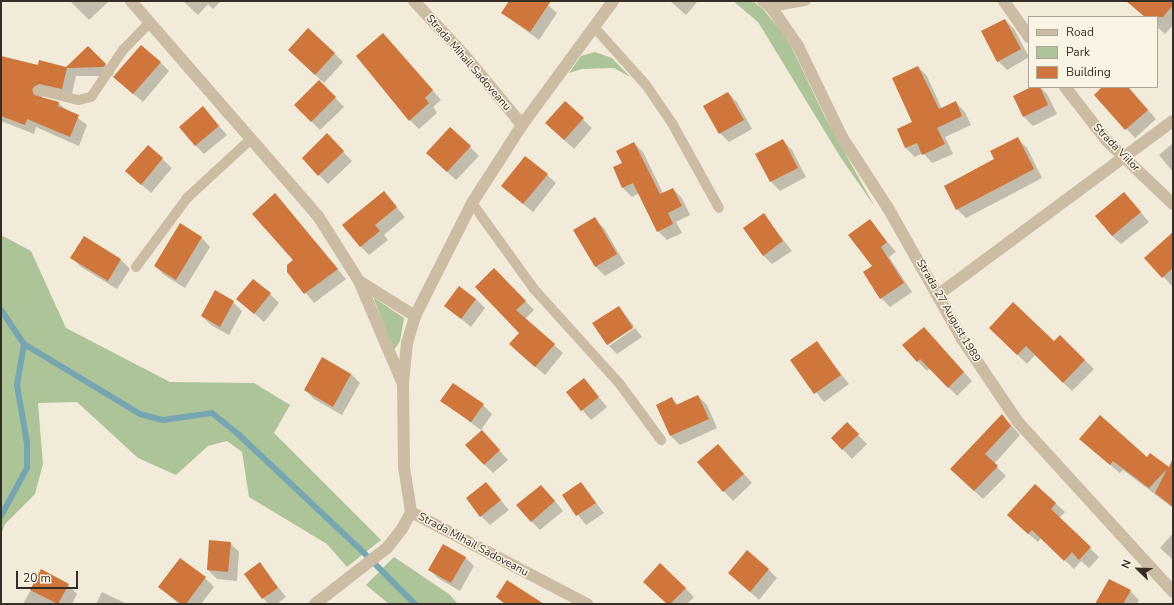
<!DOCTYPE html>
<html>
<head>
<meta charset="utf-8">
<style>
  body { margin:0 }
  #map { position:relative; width:1174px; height:605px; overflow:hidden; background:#f3ebd9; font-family:"Nunito Sans",sans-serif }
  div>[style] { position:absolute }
  .green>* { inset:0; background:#adc398 }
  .shadow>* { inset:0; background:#0003 }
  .stream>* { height:6px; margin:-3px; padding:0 3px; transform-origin:3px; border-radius:3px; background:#76a6b2 }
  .building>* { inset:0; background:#ce763b }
  .lane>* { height:10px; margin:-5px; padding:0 5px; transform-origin:5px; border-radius:5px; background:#ccbca4 }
  .street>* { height:12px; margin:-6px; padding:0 6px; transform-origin:6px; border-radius:6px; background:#ccbca4 }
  span { translate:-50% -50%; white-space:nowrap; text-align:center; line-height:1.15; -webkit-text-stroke:3px #faf4e5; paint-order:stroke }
  .street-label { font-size:11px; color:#362e26 }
  .frame { position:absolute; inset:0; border:2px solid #362e26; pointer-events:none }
  .legend { position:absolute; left:1028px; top:16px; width:130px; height:72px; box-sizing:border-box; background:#faf4e5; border:1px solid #aca599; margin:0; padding:5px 7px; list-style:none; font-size:12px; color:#362e26 }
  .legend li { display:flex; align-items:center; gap:8px; height:20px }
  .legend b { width:20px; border:1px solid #aca599 }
  .north { position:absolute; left:1118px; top:549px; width:40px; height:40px; -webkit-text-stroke:3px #faf4e5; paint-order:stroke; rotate:293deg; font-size:11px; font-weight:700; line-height:16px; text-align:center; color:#362e26 }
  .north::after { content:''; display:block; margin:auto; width:14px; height:18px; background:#362e26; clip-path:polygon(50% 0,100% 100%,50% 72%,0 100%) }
  .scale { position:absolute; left:16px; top:571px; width:62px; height:18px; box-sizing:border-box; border:2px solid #362e26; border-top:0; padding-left:5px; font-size:12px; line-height:14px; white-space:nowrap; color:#362e26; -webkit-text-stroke:3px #faf4e5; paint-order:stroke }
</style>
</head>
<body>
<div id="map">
  <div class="green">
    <div style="clip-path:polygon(733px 1px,753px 1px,764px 10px,788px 40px,825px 117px,875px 207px,841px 158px,758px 22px)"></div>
    <div style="clip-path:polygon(595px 52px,612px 58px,630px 77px,614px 68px,582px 69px,569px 73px,581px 56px)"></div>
    <div style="clip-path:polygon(1px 235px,31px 251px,66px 328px,170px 382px,254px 383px,290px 405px,274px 433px,381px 540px,347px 567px,327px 544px,249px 497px,242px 452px,227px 441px,208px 446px,176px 475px,138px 458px,77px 402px,38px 403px,43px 464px,35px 494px,5px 524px,1px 535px)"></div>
    <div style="clip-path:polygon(373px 297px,404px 318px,400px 341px,394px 350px)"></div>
    <div style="clip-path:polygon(394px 557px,449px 594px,458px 604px,389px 604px,366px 585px)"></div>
  </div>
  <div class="shadow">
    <div style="clip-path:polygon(70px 1px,109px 1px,89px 20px)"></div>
    <div style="clip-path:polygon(183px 1px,221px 1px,213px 9px,208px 4px,198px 15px)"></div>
    <div style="clip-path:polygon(510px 1px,543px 1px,557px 13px,539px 40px,502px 13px)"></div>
    <div style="clip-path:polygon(670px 1px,698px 1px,686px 15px)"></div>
    <div style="clip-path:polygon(1136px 1px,1173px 1px,1173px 25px,1165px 34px,1157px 27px,1157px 17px,1145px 17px,1132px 5px)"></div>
    <div style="clip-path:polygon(1005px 20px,1014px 29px,1029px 57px,1007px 70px,998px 61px)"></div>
    <div style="clip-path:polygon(392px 44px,441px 100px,433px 107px,437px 113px,419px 129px,410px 120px)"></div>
    <div style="clip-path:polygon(88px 47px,114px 73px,112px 76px,76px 76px,71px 98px,49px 92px,40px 98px,58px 103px,87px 125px,79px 146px,36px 127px,34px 134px,1px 121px,1px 57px,38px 66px,67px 68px)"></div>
    <div style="clip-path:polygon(334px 53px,343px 62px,324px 83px,298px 59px)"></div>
    <div style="clip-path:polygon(160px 62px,169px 71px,143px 102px,124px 86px)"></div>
    <div style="clip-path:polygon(918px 67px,927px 76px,942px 109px,956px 103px,965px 112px,971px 125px,945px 137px,953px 154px,932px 163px,923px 153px,915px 157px,906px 148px,898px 129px,913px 122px)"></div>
    <div style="clip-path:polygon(319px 81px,344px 107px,320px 130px,295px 105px)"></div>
    <div style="clip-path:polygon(1034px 87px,1040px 87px,1047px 94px,1057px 114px,1033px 126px,1024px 117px)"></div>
    <div style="clip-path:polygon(1104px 87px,1128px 87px,1156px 119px,1135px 138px,1095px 95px)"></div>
    <div style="clip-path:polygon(728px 93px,737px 102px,752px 129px,729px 142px,720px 133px)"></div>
    <div style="clip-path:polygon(565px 103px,592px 128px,574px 149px,546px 123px)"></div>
    <div style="clip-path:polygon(203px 108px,227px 135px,204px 154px,195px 145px)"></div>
    <div style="clip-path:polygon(327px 135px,352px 161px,328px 184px,303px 159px)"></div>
    <div style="clip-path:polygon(1018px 139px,1027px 148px,1042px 178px,966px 218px,957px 209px)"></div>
    <div style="clip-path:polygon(783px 141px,792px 150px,806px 177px,780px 191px,771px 182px,757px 155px)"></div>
    <div style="clip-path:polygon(634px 143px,643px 152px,663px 193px,673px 189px,682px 198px,690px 215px,676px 222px,682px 233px,667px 240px,658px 231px,639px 193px,632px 197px,623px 188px,614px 168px,623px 164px)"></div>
    <div style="clip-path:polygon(1173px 143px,1173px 172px,1159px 155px)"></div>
    <div style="clip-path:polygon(148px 146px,172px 168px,151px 193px,136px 180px)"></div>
    <div style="clip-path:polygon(470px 147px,479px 156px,456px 180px,436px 162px)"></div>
    <div style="clip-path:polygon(547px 175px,556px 183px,533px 212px,502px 186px)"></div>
    <div style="clip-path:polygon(383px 192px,405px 217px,384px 235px,388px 240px,369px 255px,360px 246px)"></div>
    <div style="clip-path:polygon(1124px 193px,1149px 222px,1121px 244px,1112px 236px)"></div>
    <div style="clip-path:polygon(275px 195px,346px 279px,314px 303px,288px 271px,295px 260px)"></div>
    <div style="clip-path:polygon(763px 214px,792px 251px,772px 264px,763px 255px)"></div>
    <div style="clip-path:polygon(595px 219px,604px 228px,625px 264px,605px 276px,596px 267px,575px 231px)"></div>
    <div style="clip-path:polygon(869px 220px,896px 252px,889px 257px,912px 292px,890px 307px,881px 298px,874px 266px)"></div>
    <div style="clip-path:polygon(84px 237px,121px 260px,130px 269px,117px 289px,81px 267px,72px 258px)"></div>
    <div style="clip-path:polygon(202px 238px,210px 247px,185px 288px,164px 275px,155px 266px)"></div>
    <div style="clip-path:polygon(1173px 238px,1173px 285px,1172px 286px,1146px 258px)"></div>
    <div style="clip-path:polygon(503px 278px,534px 310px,525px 319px,563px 353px,545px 375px,519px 353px,520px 333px)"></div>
    <div style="clip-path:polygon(270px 294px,279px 303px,264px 322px,238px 299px)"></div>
    <div style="clip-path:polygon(476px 299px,485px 308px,471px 327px,446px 306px)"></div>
    <div style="clip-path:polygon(233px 302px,242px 311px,229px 335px,211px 325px,202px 316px)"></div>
    <div style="clip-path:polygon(619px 307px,634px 326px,608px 345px,594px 324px)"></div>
    <div style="clip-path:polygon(635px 328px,642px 337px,617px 354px,609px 346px)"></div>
    <div style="clip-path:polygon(990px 328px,1054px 343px,1060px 336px,1094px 369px,1072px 391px,1035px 355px,1027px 364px)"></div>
    <div style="clip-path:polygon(932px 337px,972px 381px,957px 396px,930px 368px,927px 371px,903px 346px)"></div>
    <div style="clip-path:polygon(816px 342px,849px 384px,824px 402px,791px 360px)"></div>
    <div style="clip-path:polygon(323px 358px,351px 374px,360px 383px,342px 415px,314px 399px,305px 390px)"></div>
    <div style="clip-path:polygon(584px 379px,607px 407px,591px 420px,567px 392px)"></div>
    <div style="clip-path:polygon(698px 396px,707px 405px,717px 428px,680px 445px,671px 436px,657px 405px,672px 399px,678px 405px)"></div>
    <div style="clip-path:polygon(442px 401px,483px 405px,492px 414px,481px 430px,508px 460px,493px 473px,484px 464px,482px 431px)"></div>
    <div style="clip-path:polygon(1002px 415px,1020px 435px,994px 464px,1006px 476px,983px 499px,961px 478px)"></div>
    <div style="clip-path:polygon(847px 424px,867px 444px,852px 459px,832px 438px)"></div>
    <div style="clip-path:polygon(1090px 448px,1147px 458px,1173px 471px,1173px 508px,1123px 470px,1120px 473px)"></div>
    <div style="clip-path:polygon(727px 455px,752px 483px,733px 501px,698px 463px)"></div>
    <div style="clip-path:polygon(486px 483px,509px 510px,490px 525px,481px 516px)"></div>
    <div style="clip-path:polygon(581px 483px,604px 513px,586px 525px,563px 496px)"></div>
    <div style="clip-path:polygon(1035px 485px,1065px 512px,1059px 518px,1099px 557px,1089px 568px,1081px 561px,1074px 569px,1041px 538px,1038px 542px,1017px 524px)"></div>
    <div style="clip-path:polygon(550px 495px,563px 511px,540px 530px,531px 521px)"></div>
    <div style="clip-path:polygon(1173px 533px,1173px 560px,1160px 548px)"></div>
    <div style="clip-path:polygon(230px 543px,239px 552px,237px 581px,217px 579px,208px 570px)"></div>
    <div style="clip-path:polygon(465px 557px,474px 566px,460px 591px,438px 578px,429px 569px)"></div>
    <div style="clip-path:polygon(260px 564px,286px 597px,277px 604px,268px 604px,245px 575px)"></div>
    <div style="clip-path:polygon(768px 569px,777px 578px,759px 600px,729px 573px)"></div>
    <div style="clip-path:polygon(42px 570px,68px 585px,77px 594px,72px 604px,23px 604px)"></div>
    <div style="clip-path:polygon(205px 578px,214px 587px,201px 604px,179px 604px,159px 587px)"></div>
    <div style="clip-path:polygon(685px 588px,694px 597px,687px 604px,667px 604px)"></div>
    <div style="clip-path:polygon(1130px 591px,1139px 600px,1137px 604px,1097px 604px)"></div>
    <div style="clip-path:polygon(102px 592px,127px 604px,96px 604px)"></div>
  </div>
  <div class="stream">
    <div style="left:1px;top:310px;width:41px;rotate:55.9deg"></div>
    <div style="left:24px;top:344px;width:135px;rotate:31.1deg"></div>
    <div style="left:140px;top:414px;width:24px;rotate:15deg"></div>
    <div style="left:163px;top:420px;width:49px;rotate:-8.1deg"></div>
    <div style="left:212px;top:413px;width:35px;rotate:39deg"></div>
    <div style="left:239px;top:435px;width:166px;rotate:43.3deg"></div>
    <div style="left:360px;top:549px;width:78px;rotate:45deg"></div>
    <div style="left:1px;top:516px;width:55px;rotate:-61.6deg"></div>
    <div style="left:27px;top:468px;width:25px;rotate:-90deg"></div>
    <div style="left:27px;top:443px;width:59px;rotate:-99.8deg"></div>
    <div style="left:17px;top:385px;width:42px;rotate:-80.3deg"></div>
  </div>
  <div class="building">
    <div style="clip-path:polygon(509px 1px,551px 1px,530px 32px,501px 13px)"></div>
    <div style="clip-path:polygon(1126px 1px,1173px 1px,1173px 5px,1163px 17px,1145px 17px)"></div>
    <div style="clip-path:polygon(1005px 19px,1021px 49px,997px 62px,981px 31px)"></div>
    <div style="clip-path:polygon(308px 28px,335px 53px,315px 75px,288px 50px)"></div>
    <div style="clip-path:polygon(383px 33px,433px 90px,425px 98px,429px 103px,409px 121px,356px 56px)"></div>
    <div style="clip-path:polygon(141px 45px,161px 62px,133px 94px,113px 77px)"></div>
    <div style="clip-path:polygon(88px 46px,106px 64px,103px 67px,67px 68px,62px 89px,39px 84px,32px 89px,34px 95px,59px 102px,58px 106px,79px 115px,70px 137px,27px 119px,25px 125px,1px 116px,1px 56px,38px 65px,39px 60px,66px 67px)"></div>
    <div style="clip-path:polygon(918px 66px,939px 109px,956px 101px,962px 116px,937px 128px,945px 144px,922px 155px,917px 143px,905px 148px,897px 129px,912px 122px,892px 78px)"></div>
    <div style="clip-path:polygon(319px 80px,336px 97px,311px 122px,294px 105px)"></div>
    <div style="clip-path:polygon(1031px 87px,1040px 87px,1048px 105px,1023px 117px,1013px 96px)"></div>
    <div style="clip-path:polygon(1102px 87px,1128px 87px,1148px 110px,1125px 130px,1094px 95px)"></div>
    <div style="clip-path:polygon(728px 92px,744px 120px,719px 134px,703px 106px)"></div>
    <div style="clip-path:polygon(565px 101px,584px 118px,564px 140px,545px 123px)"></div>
    <div style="clip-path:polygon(203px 106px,219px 126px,195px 146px,179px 127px)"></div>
    <div style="clip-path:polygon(450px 127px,471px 146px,447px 172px,426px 153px)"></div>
    <div style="clip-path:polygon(327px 133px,344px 151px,318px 176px,302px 158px)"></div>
    <div style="clip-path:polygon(1018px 137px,1034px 169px,956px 210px,944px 186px,994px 159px,990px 151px)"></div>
    <div style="clip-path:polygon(783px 139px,798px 168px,770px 182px,755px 154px)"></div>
    <div style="clip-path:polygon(634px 142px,660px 194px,673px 188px,682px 206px,668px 213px,673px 224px,657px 232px,633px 183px,622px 188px,613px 167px,622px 163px,616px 151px)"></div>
    <div style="clip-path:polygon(148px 145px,163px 158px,141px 185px,125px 171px)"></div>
    <div style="clip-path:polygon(525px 156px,548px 174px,523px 204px,501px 186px)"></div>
    <div style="clip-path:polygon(384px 191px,397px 207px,375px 225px,380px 231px,360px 247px,342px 225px)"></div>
    <div style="clip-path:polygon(1124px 192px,1141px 212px,1112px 236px,1095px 216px)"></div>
    <div style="clip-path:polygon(275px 193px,338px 269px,304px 294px,287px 272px,287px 265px,293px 260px,252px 214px)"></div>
    <div style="clip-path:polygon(764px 213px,783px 241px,763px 256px,743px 228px)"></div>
    <div style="clip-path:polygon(595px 217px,617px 254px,595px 267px,573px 230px)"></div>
    <div style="clip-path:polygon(870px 219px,887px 242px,881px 247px,904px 283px,880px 299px,863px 272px,872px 266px,848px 235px)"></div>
    <div style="clip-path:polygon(180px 223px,202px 237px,176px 280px,154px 266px)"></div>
    <div style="clip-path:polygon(1173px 232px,1173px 268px,1162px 278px,1144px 258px)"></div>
    <div style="clip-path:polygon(84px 236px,121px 259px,108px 281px,70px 258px)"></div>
    <div style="clip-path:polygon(494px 268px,526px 301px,516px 310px,555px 344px,535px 367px,509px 344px,519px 333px,475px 287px)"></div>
    <div style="clip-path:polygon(253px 279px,271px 293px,254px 314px,236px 299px)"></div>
    <div style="clip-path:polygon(459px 286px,476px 299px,461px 319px,444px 306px)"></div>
    <div style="clip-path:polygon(215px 290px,234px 301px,220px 327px,201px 316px)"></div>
    <div style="clip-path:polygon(1013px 302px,1054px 341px,1060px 335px,1085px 360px,1063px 383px,1026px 346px,1017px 355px,989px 328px)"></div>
    <div style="clip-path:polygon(619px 306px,633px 328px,607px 345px,592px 323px)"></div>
    <div style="clip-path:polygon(924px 327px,964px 372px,948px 388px,920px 359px,917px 362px,902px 345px)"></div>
    <div style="clip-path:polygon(817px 341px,841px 375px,814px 394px,790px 360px)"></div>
    <div style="clip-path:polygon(322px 357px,351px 374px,333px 407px,304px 390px)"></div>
    <div style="clip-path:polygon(584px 378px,599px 397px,581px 411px,566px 392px)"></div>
    <div style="clip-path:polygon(453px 383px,484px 404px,471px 422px,440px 401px)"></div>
    <div style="clip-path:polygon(698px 395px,709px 419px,670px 436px,656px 405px,672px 397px,676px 405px)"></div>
    <div style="clip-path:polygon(1002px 414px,1011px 426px,985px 454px,998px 466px,974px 491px,950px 469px)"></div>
    <div style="clip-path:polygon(1100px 415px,1147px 457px,1150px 453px,1169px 467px,1173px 458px,1173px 507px,1155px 493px,1167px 469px,1149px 488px,1113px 461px,1110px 465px,1079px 439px)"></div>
    <div style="clip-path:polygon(847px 422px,859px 434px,842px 450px,831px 438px)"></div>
    <div style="clip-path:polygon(482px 430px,500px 450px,484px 465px,465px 445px)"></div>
    <div style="clip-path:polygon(718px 444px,744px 474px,723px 492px,697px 462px)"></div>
    <div style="clip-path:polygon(486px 482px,501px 500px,480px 517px,466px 498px)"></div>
    <div style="clip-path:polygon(581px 482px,596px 503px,576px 516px,562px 495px)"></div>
    <div style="clip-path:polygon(1035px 484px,1056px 503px,1051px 509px,1091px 547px,1079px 560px,1072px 552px,1064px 561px,1032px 530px,1028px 534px,1007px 515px)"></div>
    <div style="clip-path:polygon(541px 485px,555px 501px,531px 522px,516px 505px)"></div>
    <div style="clip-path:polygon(209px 540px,231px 542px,228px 572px,207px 570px)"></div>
    <div style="clip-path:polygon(443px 544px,466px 557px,451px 583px,428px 570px)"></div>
    <div style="clip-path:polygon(747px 550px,769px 569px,750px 592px,728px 573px)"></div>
    <div style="clip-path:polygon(180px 558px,206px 577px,186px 604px,181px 604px,158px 587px)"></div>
    <div style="clip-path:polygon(260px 562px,278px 588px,262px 599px,244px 574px)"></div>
    <div style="clip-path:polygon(660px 563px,686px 588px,670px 604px,667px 604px,643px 582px)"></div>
    <div style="clip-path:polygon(41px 569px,69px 584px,58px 604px,30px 590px)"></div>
    <div style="clip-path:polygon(1109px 579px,1131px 590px,1123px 604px,1095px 604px)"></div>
    <div style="clip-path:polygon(507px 580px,544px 604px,505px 604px,496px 597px)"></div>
  </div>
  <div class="lane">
    <div style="left:771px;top:7px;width:35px;rotate:-10deg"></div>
    <div style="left:595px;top:28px;width:76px;rotate:48.2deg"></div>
    <div style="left:646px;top:85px;width:46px;rotate:55.6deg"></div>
    <div style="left:672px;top:123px;width:97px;rotate:61.1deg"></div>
    <div style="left:38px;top:90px;width:41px;rotate:14deg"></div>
    <div style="left:78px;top:100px;width:13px;rotate:-13deg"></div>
    <div style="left:91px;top:97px;width:57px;rotate:-55.8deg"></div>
    <div style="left:123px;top:50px;width:39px;rotate:-46deg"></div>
    <div style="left:472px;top:203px;width:106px;rotate:54.2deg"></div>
    <div style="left:534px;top:289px;width:127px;rotate:47.9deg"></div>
    <div style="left:619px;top:383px;width:71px;rotate:53.6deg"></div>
    <div style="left:136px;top:267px;width:86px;rotate:-53.5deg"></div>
    <div style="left:187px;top:198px;width:87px;rotate:-42.7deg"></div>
  </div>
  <div class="street">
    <div style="left:131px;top:1px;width:285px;rotate:49deg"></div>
    <div style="left:318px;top:216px;width:77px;rotate:57.8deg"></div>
    <div style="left:359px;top:281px;width:110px;rotate:66.9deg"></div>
    <div style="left:414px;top:1px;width:76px;rotate:47.1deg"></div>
    <div style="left:466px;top:57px;width:88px;rotate:50.5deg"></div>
    <div style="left:763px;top:1px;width:10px;rotate:37deg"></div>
    <div style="left:771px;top:7px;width:47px;rotate:55.3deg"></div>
    <div style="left:798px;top:46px;width:101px;rotate:64.2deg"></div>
    <div style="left:842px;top:137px;width:85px;rotate:57.1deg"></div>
    <div style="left:888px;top:208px;width:150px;rotate:60.5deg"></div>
    <div style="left:962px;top:339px;width:100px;rotate:56deg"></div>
    <div style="left:1018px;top:422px;width:230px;rotate:47.6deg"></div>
    <div style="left:1004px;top:1px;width:44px;rotate:55.2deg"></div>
    <div style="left:1065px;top:87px;width:68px;rotate:52.1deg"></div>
    <div style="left:1107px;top:141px;width:91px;rotate:43.7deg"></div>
    <div style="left:359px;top:281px;width:66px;rotate:32deg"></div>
    <div style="left:939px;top:294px;width:291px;rotate:-36.5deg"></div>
    <div style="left:411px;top:512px;width:46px;rotate:-98.8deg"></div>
    <div style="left:404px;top:467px;width:84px;rotate:-90.7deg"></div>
    <div style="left:403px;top:383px;width:40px;rotate:-84.3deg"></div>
    <div style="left:407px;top:343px;width:28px;rotate:-73deg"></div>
    <div style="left:415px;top:316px;width:127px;rotate:-63.2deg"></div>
    <div style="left:472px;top:203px;width:93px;rotate:-57.3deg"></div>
    <div style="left:522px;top:125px;width:154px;rotate:-53.7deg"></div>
    <div style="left:411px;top:512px;width:199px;rotate:27.6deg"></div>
    <div style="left:315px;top:604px;width:91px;rotate:-37.9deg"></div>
    <div style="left:387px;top:548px;width:24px;rotate:-52deg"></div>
    <div style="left:402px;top:529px;width:19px;rotate:-62deg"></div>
  </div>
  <div class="street-label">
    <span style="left:468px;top:63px;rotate:49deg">Strada Mihail Sadoveanu</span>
    <span style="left:1116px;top:148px;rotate:46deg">Strada Viilor</span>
    <span style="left:948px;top:311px;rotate:60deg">Strada 27 August 1989</span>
    <span style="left:473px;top:545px;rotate:28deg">Strada Mihail Sadoveanu</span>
  </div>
  <div class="frame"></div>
  <ul class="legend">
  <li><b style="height:5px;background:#ccbca4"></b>Road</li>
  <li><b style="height:11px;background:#adc398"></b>Park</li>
  <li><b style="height:11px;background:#ce763b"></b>Building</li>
  </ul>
  <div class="north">N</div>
  <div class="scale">20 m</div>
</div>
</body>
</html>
